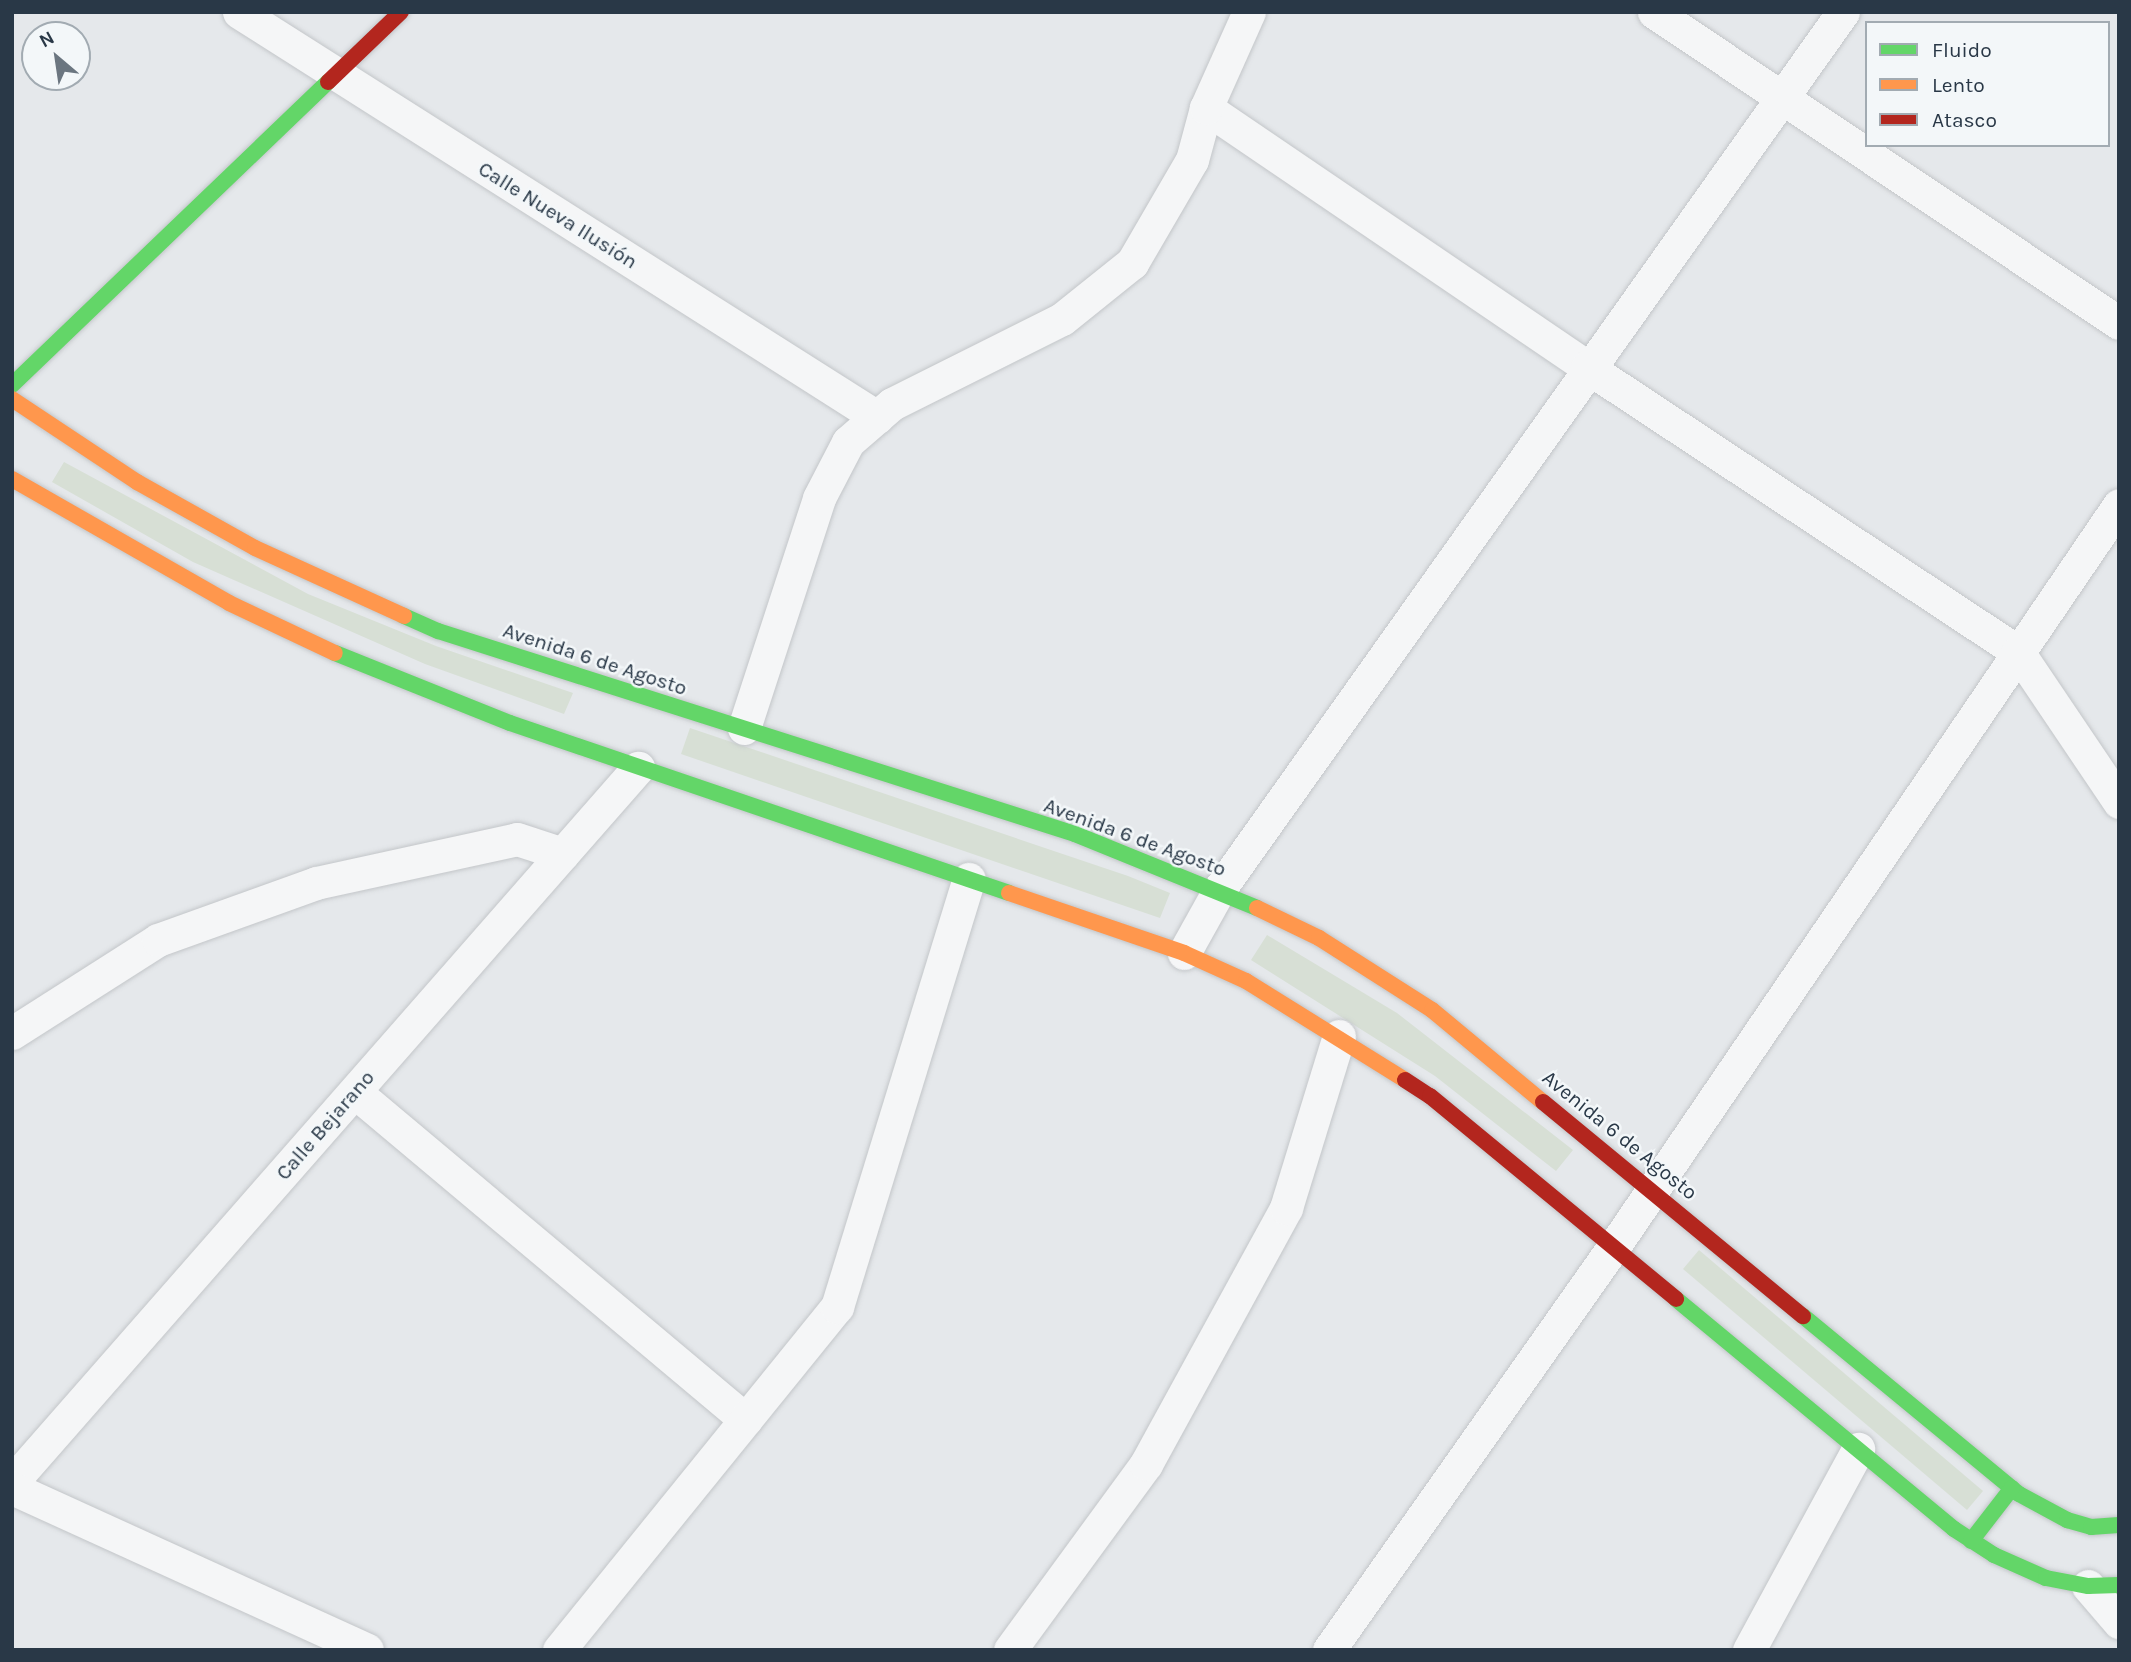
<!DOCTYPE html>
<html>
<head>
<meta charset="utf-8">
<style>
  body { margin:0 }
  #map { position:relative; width:2131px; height:1662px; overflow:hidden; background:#e5e8eb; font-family:Karla,sans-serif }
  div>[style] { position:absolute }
  .green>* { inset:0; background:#d7dfd5 }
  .roads { filter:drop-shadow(0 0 2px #c3c6c9) drop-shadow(0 0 2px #c3c6c9) }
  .street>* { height:33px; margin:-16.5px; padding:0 16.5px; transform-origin:16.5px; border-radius:16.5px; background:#f5f6f7 }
  .fast>* { height:16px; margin:-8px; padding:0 8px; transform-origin:8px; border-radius:8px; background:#63d668 }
  .slow>* { height:16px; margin:-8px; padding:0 8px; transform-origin:8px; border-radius:8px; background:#ff974d }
  .jam>* { height:16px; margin:-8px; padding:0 8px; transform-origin:8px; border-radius:8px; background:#b3261e }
  span { translate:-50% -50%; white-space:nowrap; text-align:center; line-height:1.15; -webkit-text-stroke:5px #f3f7f9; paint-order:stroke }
  .street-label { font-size:21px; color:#293847 }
  .frame { position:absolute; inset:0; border:14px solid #293847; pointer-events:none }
  .legend { position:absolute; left:1865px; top:21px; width:245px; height:126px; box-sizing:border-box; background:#f3f7f9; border:2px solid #a2abb2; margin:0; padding:9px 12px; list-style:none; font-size:21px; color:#293847 }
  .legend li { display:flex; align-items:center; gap:14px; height:35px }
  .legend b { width:35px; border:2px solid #a2abb2 }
  .north { position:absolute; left:21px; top:21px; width:70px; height:70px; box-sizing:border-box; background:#f3f7f9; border:2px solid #a2abb2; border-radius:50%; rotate:331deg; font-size:19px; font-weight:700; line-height:28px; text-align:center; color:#293847 }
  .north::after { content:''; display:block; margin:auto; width:24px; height:32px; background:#6b7680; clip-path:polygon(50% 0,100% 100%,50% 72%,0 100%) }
</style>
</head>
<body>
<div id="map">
  <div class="green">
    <div style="clip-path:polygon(64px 462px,308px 594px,436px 646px,573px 693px,564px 714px,425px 664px,193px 562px,52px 482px)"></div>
    <div style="clip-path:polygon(690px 728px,1128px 876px,1170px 893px,1160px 918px,681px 754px)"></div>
    <div style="clip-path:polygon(1267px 935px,1397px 1013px,1573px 1150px,1556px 1171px,1435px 1076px,1251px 960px)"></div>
    <div style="clip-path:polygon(1699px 1250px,1983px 1491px,1967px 1510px,1683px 1269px)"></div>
  </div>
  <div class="roads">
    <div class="street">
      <div style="left:239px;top:12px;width:756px;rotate:32.41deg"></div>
      <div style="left:1654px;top:12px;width:559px;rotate:33.78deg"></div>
      <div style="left:1206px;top:108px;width:461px;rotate:34.2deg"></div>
      <div style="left:1587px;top:367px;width:517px;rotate:33.47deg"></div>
      <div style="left:2018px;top:652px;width:181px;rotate:56deg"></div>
      <div style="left:744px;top:728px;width:242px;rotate:-71.9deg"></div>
      <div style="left:819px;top:498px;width:63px;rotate:-62.6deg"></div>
      <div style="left:848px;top:442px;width:58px;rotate:-40.8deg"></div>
      <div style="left:892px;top:404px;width:190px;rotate:-26.6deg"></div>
      <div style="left:1062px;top:319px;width:90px;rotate:-38.7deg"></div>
      <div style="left:1132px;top:263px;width:119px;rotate:-59.8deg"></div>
      <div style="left:1192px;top:160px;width:54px;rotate:-74.9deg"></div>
      <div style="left:1206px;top:108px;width:105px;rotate:-65.9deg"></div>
      <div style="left:1184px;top:953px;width:72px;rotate:-60.9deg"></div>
      <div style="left:1219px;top:890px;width:1077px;rotate:-54.6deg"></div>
      <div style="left:12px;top:1033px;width:173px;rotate:-32.5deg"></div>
      <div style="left:158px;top:940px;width:168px;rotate:-19.8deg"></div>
      <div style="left:316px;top:883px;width:206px;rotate:-12.3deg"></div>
      <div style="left:517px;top:839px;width:48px;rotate:18.1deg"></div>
      <div style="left:355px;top:1092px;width:510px;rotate:39.99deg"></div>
      <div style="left:12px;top:1482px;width:950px;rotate:-48.76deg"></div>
      <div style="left:12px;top:1488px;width:390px;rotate:24.5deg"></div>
      <div style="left:2088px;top:1586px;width:48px;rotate:49.3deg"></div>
      <div style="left:559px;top:1650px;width:442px;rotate:-51deg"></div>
      <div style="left:837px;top:1307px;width:448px;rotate:-72.9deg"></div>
      <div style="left:1010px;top:1650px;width:230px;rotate:-53.8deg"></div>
      <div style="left:1146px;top:1464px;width:292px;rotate:-61.3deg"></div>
      <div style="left:1286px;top:1208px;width:180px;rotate:-72.9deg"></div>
      <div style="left:1329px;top:1650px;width:496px;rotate:-54.8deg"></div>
      <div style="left:1615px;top:1245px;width:895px;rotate:-55.74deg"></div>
      <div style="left:1749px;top:1650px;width:229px;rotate:-61.5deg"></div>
    </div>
    <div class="fast">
      <div style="left:12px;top:385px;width:438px;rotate:-43.8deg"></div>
      <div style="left:404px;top:616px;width:37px;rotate:24deg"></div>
      <div style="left:438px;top:631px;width:669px;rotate:17.68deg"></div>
      <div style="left:1075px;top:834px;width:196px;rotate:22.1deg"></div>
      <div style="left:335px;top:653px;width:188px;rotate:21.8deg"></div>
      <div style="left:510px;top:723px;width:527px;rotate:18.81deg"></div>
      <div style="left:1676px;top:1299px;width:361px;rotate:39.6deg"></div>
      <div style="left:1954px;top:1529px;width:48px;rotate:33deg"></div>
      <div style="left:1994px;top:1555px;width:57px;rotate:23.9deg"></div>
      <div style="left:2046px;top:1578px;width:43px;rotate:10.8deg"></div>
      <div style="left:2088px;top:1586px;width:31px;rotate:-2deg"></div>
      <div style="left:1803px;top:1316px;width:280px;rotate:39.5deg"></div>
      <div style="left:2019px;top:1494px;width:55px;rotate:28.4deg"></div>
      <div style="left:2067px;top:1520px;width:25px;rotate:16deg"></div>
      <div style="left:2091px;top:1527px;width:28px;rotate:-4deg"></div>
      <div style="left:1971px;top:1541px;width:67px;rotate:-52.3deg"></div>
    </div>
    <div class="slow">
      <div style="left:12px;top:399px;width:150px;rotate:33.6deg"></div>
      <div style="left:137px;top:482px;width:135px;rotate:29.2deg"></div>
      <div style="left:255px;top:548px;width:164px;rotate:24.5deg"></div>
      <div style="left:12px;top:479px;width:250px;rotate:29.7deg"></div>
      <div style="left:229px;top:603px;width:117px;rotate:25.3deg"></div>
      <div style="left:1009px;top:893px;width:185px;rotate:18.9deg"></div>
      <div style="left:1184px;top:953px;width:68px;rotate:24.3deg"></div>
      <div style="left:1246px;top:981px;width:187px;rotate:31.9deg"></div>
      <div style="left:1257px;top:908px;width:69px;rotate:25.8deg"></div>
      <div style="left:1319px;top:938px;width:134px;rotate:32.5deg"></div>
      <div style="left:1432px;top:1010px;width:144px;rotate:39.7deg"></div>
    </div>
    <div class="jam">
      <div style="left:328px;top:82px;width:101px;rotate:-43.8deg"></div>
      <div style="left:1405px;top:1080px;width:30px;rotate:33deg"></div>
      <div style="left:1430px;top:1096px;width:319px;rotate:39.5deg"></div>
      <div style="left:1543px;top:1102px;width:337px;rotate:39.5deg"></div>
    </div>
  </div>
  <div class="street-label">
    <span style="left:558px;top:215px;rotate:32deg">Calle Nueva Ilusión</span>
    <span style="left:595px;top:659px;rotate:18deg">Avenida 6 de Agosto</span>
    <span style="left:1135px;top:837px;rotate:20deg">Avenida 6 de Agosto</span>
    <span style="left:325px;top:1125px;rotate:-49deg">Calle Bejarano</span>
    <span style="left:1620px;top:1135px;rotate:39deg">Avenida 6 de Agosto</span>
  </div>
  <div class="frame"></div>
  <ul class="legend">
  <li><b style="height:9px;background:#63d668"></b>Fluido</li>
  <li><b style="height:9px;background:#ff974d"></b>Lento</li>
  <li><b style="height:9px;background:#b3261e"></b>Atasco</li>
  </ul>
  <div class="north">N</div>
</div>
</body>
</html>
